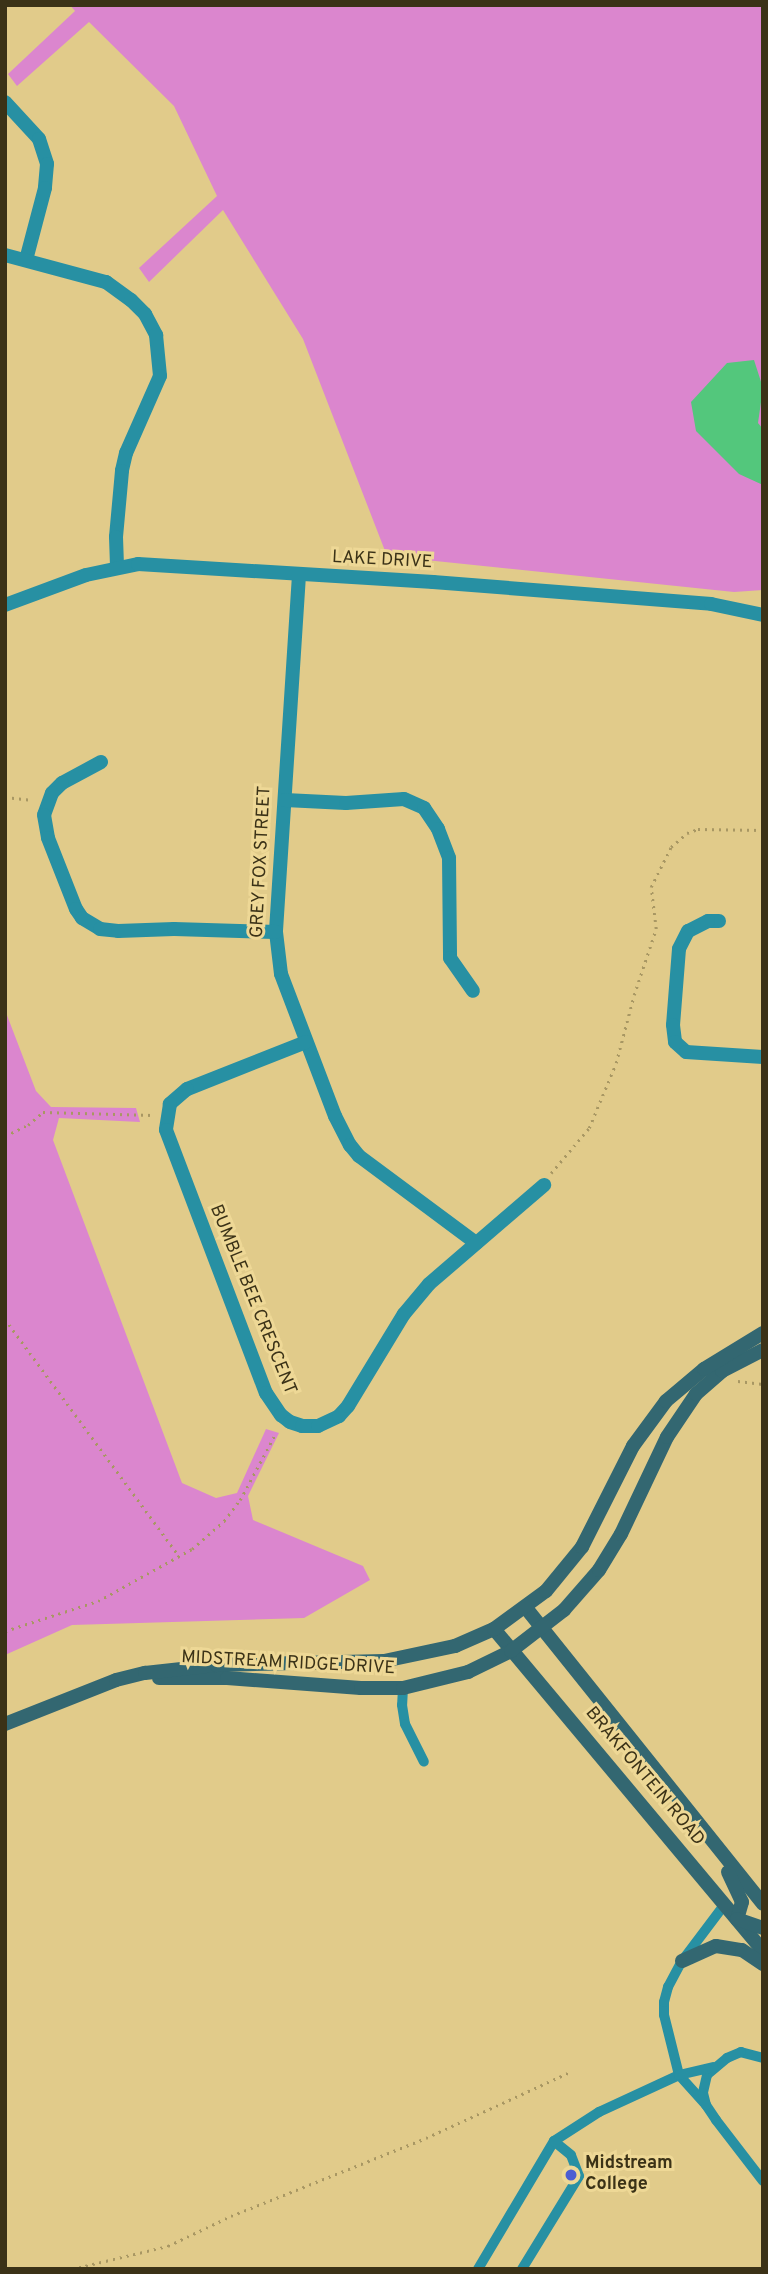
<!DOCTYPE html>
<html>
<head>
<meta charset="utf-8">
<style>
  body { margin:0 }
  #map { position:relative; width:768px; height:2274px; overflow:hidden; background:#e1cb8a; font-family:Overpass,sans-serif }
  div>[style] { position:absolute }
  .green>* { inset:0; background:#db86ce }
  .water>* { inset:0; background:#53c77c }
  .path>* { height:2.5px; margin-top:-1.25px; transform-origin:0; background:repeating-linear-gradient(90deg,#a89763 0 2px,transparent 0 7px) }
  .lane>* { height:10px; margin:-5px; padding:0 5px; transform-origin:5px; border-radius:5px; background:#2790a3 }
  .street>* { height:14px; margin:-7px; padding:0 7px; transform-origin:7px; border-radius:7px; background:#2790a3 }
  .secondary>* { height:14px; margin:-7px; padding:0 7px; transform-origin:7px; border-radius:7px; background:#336771 }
  .dots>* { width:19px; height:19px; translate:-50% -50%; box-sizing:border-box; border:4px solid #eed896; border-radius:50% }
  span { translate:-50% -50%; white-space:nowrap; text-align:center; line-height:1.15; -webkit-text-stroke:6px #eed896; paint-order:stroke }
  .street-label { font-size:18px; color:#3b3217 }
  .poi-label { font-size:18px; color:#3b3217; font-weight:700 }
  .left { translate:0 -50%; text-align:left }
  .frame { position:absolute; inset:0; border:7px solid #3b3217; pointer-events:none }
</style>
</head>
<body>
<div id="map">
  <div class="green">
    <div style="clip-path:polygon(70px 5px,763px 5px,763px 590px,734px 592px,387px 556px,303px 339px,223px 210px,149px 282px,139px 268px,217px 196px,174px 106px,89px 22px,17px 86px,8px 74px,75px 11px)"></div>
    <div style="clip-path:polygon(5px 1010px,36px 1091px,51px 1107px,136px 1108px,140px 1122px,59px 1118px,53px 1140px,182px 1483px,216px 1498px,237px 1493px,266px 1429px,279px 1433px,248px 1496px,253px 1520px,363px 1566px,370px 1580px,304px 1618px,72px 1625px,5px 1655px)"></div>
  </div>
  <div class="water">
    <div style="clip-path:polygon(754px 360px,763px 388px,758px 423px,763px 429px,763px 485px,739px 474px,696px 431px,691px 402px,727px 363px)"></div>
  </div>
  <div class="path">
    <div style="left:5px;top:797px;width:28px;rotate:6deg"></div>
    <div style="left:5px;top:1136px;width:25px;rotate:-26deg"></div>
    <div style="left:28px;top:1125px;width:20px;rotate:-41deg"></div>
    <div style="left:43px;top:1112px;width:110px;rotate:1.6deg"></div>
    <div style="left:551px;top:1173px;width:59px;rotate:-49.8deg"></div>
    <div style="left:589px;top:1128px;width:70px;rotate:-67.4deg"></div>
    <div style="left:616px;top:1063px;width:70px;rotate:-75.2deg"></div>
    <div style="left:634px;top:995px;width:70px;rotate:-71.6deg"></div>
    <div style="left:656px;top:929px;width:42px;rotate:-96.8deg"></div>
    <div style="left:651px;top:887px;width:45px;rotate:-63.4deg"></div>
    <div style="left:671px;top:847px;width:21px;rotate:-41deg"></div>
    <div style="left:687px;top:833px;width:12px;rotate:-20deg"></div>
    <div style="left:698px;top:829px;width:65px;rotate:0.9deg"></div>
    <div style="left:5px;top:1319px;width:294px;rotate:53.7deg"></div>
    <div style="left:738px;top:1381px;width:25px;rotate:7deg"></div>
    <div style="left:5px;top:1631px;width:98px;rotate:-17.9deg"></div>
    <div style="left:98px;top:1601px;width:107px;rotate:-29deg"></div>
    <div style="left:192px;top:1549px;width:43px;rotate:-41.2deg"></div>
    <div style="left:224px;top:1521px;width:26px;rotate:-53deg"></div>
    <div style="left:240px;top:1500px;width:76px;rotate:-61.8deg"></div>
    <div style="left:72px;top:2269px;width:99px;rotate:-13.5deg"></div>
    <div style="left:168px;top:2246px;width:70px;rotate:-25.5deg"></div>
    <div style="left:231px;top:2216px;width:210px;rotate:-21.8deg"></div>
    <div style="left:426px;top:2138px;width:158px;rotate:-24.6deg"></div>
  </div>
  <div class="lane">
    <div style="left:403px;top:1688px;width:17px;rotate:93deg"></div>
    <div style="left:402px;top:1705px;width:19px;rotate:81deg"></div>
    <div style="left:405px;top:1724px;width:42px;rotate:63.4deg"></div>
    <div style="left:763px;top:2058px;width:23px;rotate:-165deg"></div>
    <div style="left:741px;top:2052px;width:15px;rotate:157deg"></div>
    <div style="left:727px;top:2058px;width:26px;rotate:140deg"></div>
    <div style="left:707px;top:2075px;width:18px;rotate:103deg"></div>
    <div style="left:703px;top:2093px;width:12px;rotate:76deg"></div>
    <div style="left:706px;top:2105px;width:18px;rotate:56deg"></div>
    <div style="left:716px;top:2120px;width:77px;rotate:52.4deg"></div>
    <div style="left:706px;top:2105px;width:40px;rotate:-132deg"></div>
    <div style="left:679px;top:2075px;width:62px;rotate:-104deg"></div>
    <div style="left:664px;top:2015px;width:13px;rotate:-90deg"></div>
    <div style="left:664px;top:2002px;width:16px;rotate:-75deg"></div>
    <div style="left:668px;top:1987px;width:30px;rotate:-62deg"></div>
    <div style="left:682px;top:1961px;width:71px;rotate:-53deg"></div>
    <div style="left:478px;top:2269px;width:149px;rotate:-59.3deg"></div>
    <div style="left:554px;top:2141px;width:54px;rotate:-32.8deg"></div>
    <div style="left:599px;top:2112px;width:88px;rotate:-24.8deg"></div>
    <div style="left:679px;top:2075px;width:35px;rotate:-13deg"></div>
    <div style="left:522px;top:2269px;width:109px;rotate:-58.5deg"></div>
    <div style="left:579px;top:2176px;width:22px;rotate:-111deg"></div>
    <div style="left:571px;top:2155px;width:22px;rotate:-141deg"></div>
  </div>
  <div class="street">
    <div style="left:5px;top:102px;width:50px;rotate:47.4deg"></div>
    <div style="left:39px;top:139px;width:26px;rotate:72deg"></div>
    <div style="left:47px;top:164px;width:24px;rotate:95deg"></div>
    <div style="left:45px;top:188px;width:74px;rotate:104.8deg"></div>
    <div style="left:5px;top:255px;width:105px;rotate:15deg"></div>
    <div style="left:106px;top:282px;width:31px;rotate:36deg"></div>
    <div style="left:131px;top:300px;width:20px;rotate:45deg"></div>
    <div style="left:145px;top:314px;width:24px;rotate:62deg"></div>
    <div style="left:156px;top:335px;width:41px;rotate:84.4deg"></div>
    <div style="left:160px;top:376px;width:84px;rotate:113.8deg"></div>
    <div style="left:126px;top:453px;width:18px;rotate:103deg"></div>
    <div style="left:122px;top:471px;width:66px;rotate:95.2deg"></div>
    <div style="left:116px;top:537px;width:30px;rotate:88deg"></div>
    <div style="left:299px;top:575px;width:358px;rotate:93.7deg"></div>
    <div style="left:276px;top:932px;width:42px;rotate:83.2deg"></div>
    <div style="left:281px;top:974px;width:152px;rotate:69.2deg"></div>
    <div style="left:335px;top:1116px;width:33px;rotate:63deg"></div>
    <div style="left:350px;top:1145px;width:14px;rotate:51deg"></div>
    <div style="left:359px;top:1156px;width:146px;rotate:36.6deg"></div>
    <div style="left:5px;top:605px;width:86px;rotate:-20.3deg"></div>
    <div style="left:86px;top:575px;width:53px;rotate:-11.9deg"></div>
    <div style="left:138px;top:564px;width:296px;rotate:3.5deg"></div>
    <div style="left:433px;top:582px;width:279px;rotate:4.5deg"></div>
    <div style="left:711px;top:604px;width:53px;rotate:11.9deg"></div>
    <div style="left:101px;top:762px;width:44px;rotate:151.7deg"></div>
    <div style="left:62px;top:783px;width:14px;rotate:135deg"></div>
    <div style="left:52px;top:793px;width:23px;rotate:110deg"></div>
    <div style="left:44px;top:815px;width:23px;rotate:80deg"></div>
    <div style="left:48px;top:838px;width:76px;rotate:68.5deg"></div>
    <div style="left:76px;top:909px;width:11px;rotate:56deg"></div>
    <div style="left:82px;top:918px;width:21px;rotate:31deg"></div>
    <div style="left:100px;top:929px;width:18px;rotate:6deg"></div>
    <div style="left:118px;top:931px;width:56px;rotate:-2deg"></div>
    <div style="left:174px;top:929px;width:102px;rotate:1.7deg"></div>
    <div style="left:285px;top:800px;width:61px;rotate:2.8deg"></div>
    <div style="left:346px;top:803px;width:58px;rotate:-3.9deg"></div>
    <div style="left:404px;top:799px;width:22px;rotate:24deg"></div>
    <div style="left:424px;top:808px;width:25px;rotate:56deg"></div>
    <div style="left:438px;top:829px;width:31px;rotate:69deg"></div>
    <div style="left:449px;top:858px;width:100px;rotate:89.4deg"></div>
    <div style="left:450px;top:958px;width:40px;rotate:55.1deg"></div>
    <div style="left:719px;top:921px;width:11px;rotate:180deg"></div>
    <div style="left:708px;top:921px;width:22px;rotate:153deg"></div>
    <div style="left:688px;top:931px;width:20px;rotate:117deg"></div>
    <div style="left:679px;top:949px;width:76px;rotate:94.5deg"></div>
    <div style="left:673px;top:1025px;width:17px;rotate:83deg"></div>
    <div style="left:675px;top:1042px;width:15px;rotate:42deg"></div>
    <div style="left:686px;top:1052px;width:77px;rotate:3.7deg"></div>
    <div style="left:306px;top:1042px;width:128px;rotate:158.4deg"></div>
    <div style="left:187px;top:1089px;width:23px;rotate:139deg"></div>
    <div style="left:170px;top:1104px;width:26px;rotate:99deg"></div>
    <div style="left:166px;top:1130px;width:281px;rotate:69.2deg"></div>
    <div style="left:266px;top:1393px;width:27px;rotate:56deg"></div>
    <div style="left:281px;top:1415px;width:11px;rotate:38deg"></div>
    <div style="left:290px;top:1422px;width:13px;rotate:18deg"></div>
    <div style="left:302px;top:1426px;width:16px"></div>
    <div style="left:318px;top:1426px;width:23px;rotate:-25deg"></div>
    <div style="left:339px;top:1416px;width:13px;rotate:-48deg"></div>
    <div style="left:348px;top:1406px;width:108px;rotate:-58.7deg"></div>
    <div style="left:404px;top:1314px;width:39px;rotate:-50deg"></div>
    <div style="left:429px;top:1284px;width:152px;rotate:-40.7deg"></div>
  </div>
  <div class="secondary">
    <div style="left:526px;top:1608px;width:379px;rotate:51.3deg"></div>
    <div style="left:494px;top:1629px;width:420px;rotate:50.1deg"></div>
    <div style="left:159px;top:1678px;width:68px"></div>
    <div style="left:227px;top:1678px;width:134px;rotate:4.3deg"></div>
    <div style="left:361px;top:1688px;width:42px"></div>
    <div style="left:403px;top:1688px;width:67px;rotate:-13.8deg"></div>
    <div style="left:468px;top:1672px;width:48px;rotate:-26deg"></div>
    <div style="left:511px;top:1651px;width:67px;rotate:-37.7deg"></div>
    <div style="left:564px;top:1610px;width:53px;rotate:-48.8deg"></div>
    <div style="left:599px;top:1570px;width:42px;rotate:-58.6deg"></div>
    <div style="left:621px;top:1534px;width:107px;rotate:-64.6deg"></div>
    <div style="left:667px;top:1437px;width:52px;rotate:-56deg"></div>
    <div style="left:696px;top:1394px;width:35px;rotate:-41deg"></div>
    <div style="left:722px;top:1371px;width:46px;rotate:-27.1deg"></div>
    <div style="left:5px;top:1724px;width:119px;rotate:-21.6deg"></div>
    <div style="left:116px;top:1680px;width:30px;rotate:-14deg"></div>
    <div style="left:145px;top:1673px;width:71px;rotate:-6.4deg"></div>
    <div style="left:216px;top:1665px;width:168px;rotate:-1.4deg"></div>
    <div style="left:384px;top:1661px;width:73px;rotate:-11.9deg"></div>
    <div style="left:455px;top:1646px;width:43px;rotate:-23.6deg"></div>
    <div style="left:494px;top:1629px;width:64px;rotate:-36.2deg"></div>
    <div style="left:546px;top:1591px;width:57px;rotate:-50.7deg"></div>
    <div style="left:582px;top:1547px;width:113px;rotate:-63.2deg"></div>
    <div style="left:633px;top:1446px;width:56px;rotate:-53.7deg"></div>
    <div style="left:666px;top:1401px;width:50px;rotate:-40.1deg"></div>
    <div style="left:704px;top:1369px;width:69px;rotate:-31.4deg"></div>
    <div style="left:728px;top:1872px;width:33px;rotate:65deg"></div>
    <div style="left:742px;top:1902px;width:18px;rotate:106deg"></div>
    <div style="left:737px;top:1919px;width:28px;rotate:19deg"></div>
    <div style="left:682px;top:1961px;width:37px;rotate:-24deg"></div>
    <div style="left:716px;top:1946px;width:26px;rotate:9deg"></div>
    <div style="left:742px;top:1950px;width:25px;rotate:34deg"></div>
  </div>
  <div class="dots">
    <div style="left:571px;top:2175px;background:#4c5dd2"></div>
  </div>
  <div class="street-label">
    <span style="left:382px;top:561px;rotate:3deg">LAKE DRIVE</span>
    <span style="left:262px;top:862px;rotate:-87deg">GREY FOX STREET</span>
    <span style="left:252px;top:1300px;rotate:68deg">BUMBLE BEE CRESCENT</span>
    <span style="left:288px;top:1664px;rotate:3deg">MIDSTREAM RIDGE DRIVE</span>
    <span style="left:644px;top:1777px;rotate:50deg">BRAKFONTEIN ROAD</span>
  </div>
  <div class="poi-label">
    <span class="left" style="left:585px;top:2175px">Midstream<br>College</span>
  </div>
  <div class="frame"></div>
</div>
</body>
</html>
